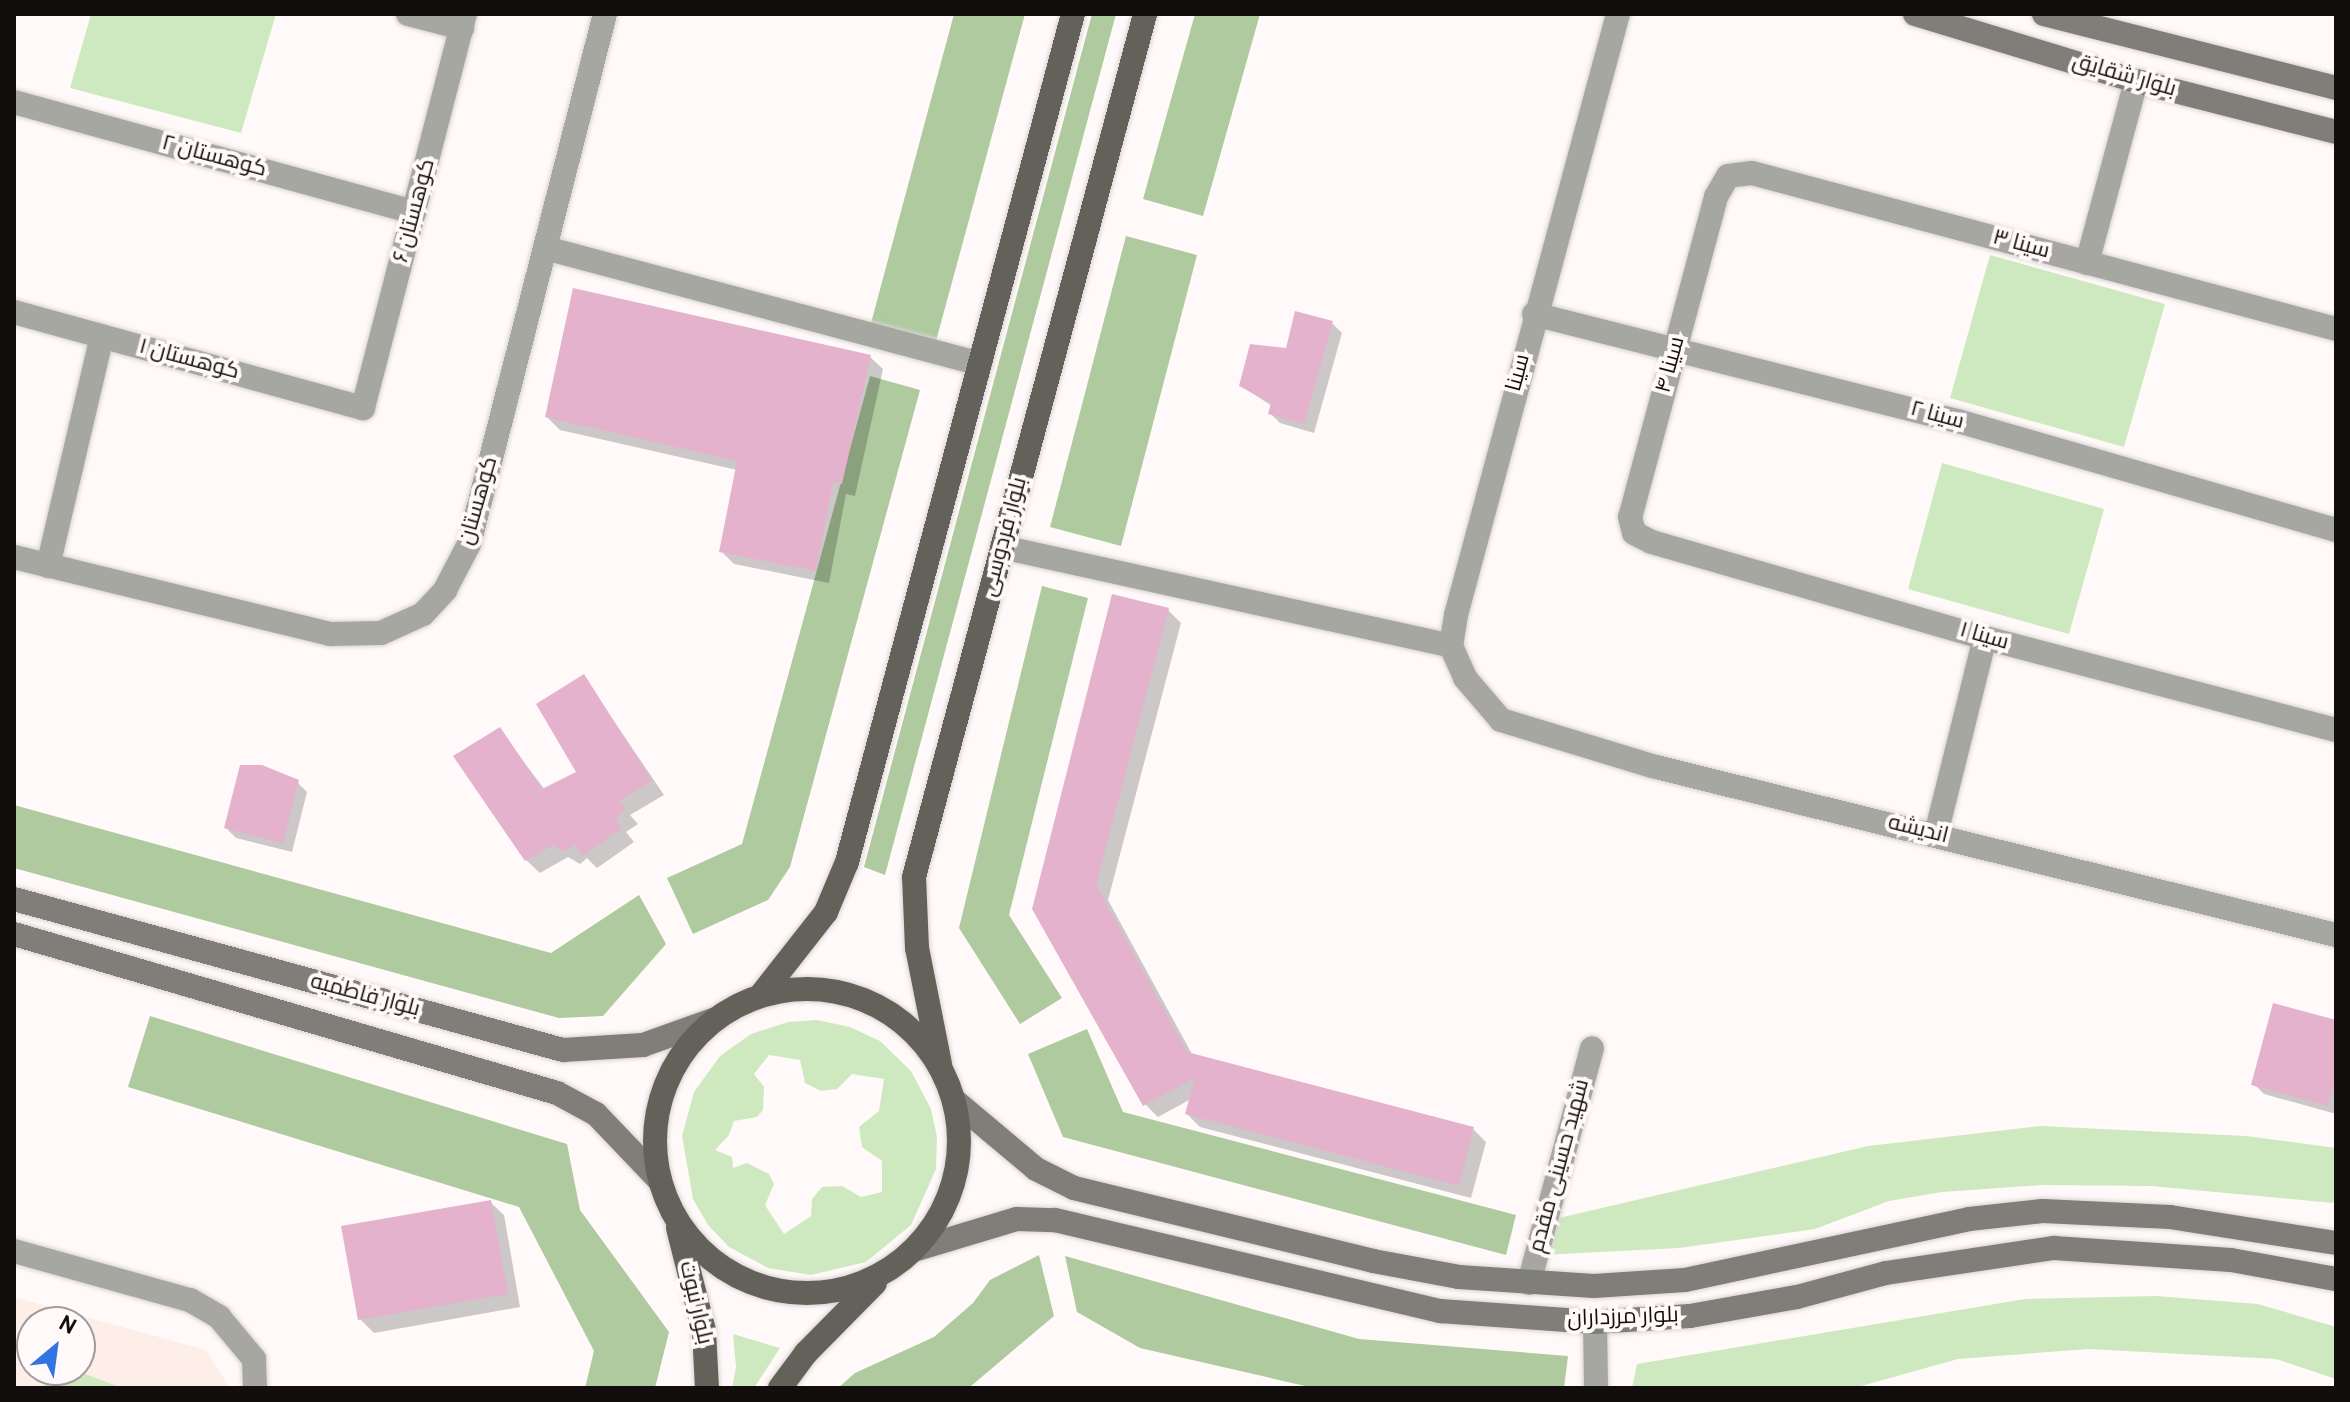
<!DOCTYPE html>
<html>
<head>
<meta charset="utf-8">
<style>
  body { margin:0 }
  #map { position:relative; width:2350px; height:1402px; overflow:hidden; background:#fffaf9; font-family:Overpass,Cairo,sans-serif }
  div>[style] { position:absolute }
  .education>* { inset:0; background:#fdeee8 }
  .green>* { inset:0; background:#cee9c0 }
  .forest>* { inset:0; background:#aeca9e }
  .shadow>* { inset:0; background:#0003 }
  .building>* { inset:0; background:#e4b2cd }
  .roads { filter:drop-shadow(0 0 2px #d9d4d3) drop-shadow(0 0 2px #d9d4d3) }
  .minor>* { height:24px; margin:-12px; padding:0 12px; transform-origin:12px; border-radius:12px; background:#a7a7a2 }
  .secondary>* { height:24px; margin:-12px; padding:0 12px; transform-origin:12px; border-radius:12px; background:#7f7e78 }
  .primary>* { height:24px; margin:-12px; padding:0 12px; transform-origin:12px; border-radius:12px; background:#63625a }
  .primary>.ring { margin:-12px; padding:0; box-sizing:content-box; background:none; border:24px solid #63625a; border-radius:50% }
  span { translate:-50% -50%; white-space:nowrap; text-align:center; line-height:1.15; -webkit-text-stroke:8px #fffaf9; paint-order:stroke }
  .street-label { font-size:22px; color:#120e0d }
  .frame { position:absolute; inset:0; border:16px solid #120e0d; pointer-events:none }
  .north { position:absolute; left:16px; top:1306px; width:80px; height:80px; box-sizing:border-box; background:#fffaf9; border:2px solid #a09c9b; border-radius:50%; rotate:29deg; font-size:22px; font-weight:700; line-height:32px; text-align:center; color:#120e0d }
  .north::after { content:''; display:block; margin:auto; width:28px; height:36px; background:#3274e2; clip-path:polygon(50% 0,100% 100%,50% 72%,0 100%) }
</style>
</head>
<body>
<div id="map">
  <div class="education">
    <div style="clip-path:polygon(evenodd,14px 1297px,206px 1350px,230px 1388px,14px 1388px,14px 1297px,32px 1322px,80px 1322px,80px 1370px,32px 1370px,32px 1322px)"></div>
  </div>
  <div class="green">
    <div style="clip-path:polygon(91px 14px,276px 14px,241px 133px,70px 88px)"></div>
    <div style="clip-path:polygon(1990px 255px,2165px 304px,2124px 447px,1950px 398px)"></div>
    <div style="clip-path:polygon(1942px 463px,2104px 509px,2069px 634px,1908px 589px)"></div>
    <div style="clip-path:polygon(evenodd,817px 1020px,850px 1027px,880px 1041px,911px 1071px,931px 1109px,937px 1137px,936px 1169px,911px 1225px,866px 1262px,811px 1275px,768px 1268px,729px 1247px,708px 1225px,693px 1199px,682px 1136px,694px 1092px,720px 1056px,751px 1034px,788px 1022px,817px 1020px,769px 1055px,800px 1060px,805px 1083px,821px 1091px,837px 1089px,852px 1074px,884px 1079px,879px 1111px,859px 1127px,862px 1147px,882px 1161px,882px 1192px,861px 1197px,842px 1186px,822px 1187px,812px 1199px,811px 1216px,784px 1234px,765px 1205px,774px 1184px,769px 1174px,747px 1163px,733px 1168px,732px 1157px,715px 1150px,729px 1135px,734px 1121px,757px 1117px,763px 1110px,764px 1087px,754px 1074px,769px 1055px)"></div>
    <div style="clip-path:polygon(2040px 1126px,2246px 1136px,2336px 1148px,2336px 1192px,2333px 1203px,2151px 1186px,2042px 1185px,1942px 1192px,1889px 1201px,1815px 1229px,1679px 1248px,1542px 1255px,1546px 1221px,1868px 1146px)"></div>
    <div style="clip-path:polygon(2156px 1296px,2258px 1304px,2336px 1327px,2336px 1379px,2276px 1359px,2089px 1349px,1958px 1359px,1854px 1388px,1632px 1388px,1637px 1364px,2025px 1299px)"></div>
    <div style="clip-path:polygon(733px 1334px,780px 1348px,754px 1388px,732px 1388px,736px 1367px)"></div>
    <div style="clip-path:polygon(47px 1370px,75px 1370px,122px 1388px,44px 1388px)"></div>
  </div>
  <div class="forest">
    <div style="clip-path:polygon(954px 14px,1025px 14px,936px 341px,871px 323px)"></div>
    <div style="clip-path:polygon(1092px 14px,1116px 14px,885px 875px,864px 867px)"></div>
    <div style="clip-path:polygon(1195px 14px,1260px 14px,1203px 216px,1143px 199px)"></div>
    <div style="clip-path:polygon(1126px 236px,1197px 255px,1121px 546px,1050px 527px)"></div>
    <div style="clip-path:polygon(870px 376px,920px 390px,790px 867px,768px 900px,693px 934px,667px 878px,742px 844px)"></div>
    <div style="clip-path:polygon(1042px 586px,1088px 598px,1009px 915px,1062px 998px,1020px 1024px,959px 928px)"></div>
    <div style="clip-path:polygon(14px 805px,551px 953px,639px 895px,666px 944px,603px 1016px,559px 1018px,14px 868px)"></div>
    <div style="clip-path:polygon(150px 1016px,567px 1144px,580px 1210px,669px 1332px,655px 1388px,585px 1388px,594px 1351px,519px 1207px,128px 1087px)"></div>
    <div style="clip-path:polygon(1087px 1029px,1123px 1112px,1516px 1215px,1506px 1255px,1063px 1137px,1028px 1054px)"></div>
    <div style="clip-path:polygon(1039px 1255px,1054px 1316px,971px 1386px,838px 1388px,855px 1373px,934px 1337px,973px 1303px,990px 1280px)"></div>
    <div style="clip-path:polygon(1065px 1256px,1359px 1339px,1568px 1356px,1564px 1388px,1314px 1388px,1140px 1348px,1077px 1312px)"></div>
  </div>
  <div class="shadow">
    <div style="clip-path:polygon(1332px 323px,1342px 333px,1314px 433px,1280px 423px,1270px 413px,1272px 406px,1241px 386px)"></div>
    <div style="clip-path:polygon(870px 357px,883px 369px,855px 496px,846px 494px,829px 583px,734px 564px,721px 551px,737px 470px,560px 430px,547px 417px)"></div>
    <div style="clip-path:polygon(1168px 610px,1181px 623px,1108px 900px,1193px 1056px,1473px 1129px,1486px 1142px,1471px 1198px,1200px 1127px,1187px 1114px,1191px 1099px,1158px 1117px,1145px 1104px,1034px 909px)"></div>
    <div style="clip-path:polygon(584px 677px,664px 795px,630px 815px,638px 824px,626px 832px,634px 842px,597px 868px,587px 858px,580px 864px,568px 857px,540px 873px,526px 860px,499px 729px,545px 790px,578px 773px)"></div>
    <div style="clip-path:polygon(297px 782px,307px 792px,292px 852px,236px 838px,226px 828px)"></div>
    <div style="clip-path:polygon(2336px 1022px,2336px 1114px,2264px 1094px,2254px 1084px)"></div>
    <div style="clip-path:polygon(490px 1202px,504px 1215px,520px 1307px,374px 1333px,360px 1319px)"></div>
  </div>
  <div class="building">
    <div style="clip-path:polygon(573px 288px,871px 355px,842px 484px,833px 482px,816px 571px,719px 552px,737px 461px,545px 417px)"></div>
    <div style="clip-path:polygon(1295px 311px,1333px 321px,1304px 424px,1268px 414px,1271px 403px,1239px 386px,1250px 344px,1286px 348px)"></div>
    <div style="clip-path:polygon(1112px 594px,1169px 608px,1096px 885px,1187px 1052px,1474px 1127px,1459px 1186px,1185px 1114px,1195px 1078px,1143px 1106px,1032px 909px)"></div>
    <div style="clip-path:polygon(584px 674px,652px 781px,619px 801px,626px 810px,615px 818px,622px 828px,582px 856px,575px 844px,565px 852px,554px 845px,525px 861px,453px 756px,500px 727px,542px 789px,576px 772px,536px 704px)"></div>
    <div style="clip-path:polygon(240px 765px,262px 765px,299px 780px,283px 843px,224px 828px)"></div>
    <div style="clip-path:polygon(2273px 1003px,2336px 1020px,2336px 1077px,2328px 1106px,2251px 1085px)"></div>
    <div style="clip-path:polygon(491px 1200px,508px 1294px,358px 1320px,341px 1226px)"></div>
  </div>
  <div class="roads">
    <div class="minor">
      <div style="left:408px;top:14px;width:56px;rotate:14.5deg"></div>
      <div style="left:1618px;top:14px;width:622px;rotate:105.09deg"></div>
      <div style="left:1456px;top:615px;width:31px;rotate:99deg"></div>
      <div style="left:1451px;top:646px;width:35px;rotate:66deg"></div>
      <div style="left:1465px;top:678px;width:55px;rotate:49.4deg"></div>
      <div style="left:1501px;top:720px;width:158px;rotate:16.9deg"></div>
      <div style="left:1652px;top:766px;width:705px;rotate:13.88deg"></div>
      <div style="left:14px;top:102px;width:415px;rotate:15.4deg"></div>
      <div style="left:545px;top:248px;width:450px;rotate:14.9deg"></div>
      <div style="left:2087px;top:263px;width:188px;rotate:-74.9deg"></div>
      <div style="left:14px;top:312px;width:362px;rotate:15.4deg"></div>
      <div style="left:363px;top:408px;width:407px;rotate:-75.5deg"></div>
      <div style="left:1534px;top:314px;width:437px;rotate:14.2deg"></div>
      <div style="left:1958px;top:421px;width:393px;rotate:16.1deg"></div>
      <div style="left:2336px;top:329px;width:604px;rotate:-165.04deg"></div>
      <div style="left:1752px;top:173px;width:24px;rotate:173deg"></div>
      <div style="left:1728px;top:176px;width:24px;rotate:120deg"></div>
      <div style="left:1716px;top:197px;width:331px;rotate:105deg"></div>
      <div style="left:1630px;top:517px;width:16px;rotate:76deg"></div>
      <div style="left:1634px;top:533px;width:20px;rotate:27deg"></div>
      <div style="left:1652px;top:542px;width:347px;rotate:16.1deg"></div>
      <div style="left:1985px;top:638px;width:363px;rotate:14.7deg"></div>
      <div style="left:1002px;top:547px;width:460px;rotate:12.4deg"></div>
      <div style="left:14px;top:557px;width:326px;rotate:13.7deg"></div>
      <div style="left:331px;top:634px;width:50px;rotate:-1.1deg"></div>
      <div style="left:381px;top:633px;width:46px;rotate:-24.3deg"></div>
      <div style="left:423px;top:614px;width:33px;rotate:-47deg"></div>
      <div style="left:445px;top:590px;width:52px;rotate:-62.4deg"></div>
      <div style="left:469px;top:544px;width:547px;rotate:-75.61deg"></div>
      <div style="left:48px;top:566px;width:236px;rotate:-76.8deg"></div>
      <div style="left:1936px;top:834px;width:202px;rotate:-76deg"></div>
      <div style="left:14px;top:1251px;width:183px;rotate:15.6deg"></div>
      <div style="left:190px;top:1300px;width:34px;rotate:30deg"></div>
      <div style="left:219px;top:1317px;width:55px;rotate:50.2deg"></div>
      <div style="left:254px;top:1359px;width:29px;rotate:88deg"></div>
      <div style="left:1529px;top:1283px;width:243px;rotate:-75deg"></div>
      <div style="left:1595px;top:1322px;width:66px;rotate:89.1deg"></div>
    </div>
    <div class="secondary">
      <div style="left:1915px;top:14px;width:231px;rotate:16.9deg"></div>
      <div style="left:2136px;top:81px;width:206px;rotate:14.3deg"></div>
      <div style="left:2044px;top:14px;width:301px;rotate:14.2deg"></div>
      <div style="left:14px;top:899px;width:569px;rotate:15.38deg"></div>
      <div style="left:563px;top:1050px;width:80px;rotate:-3.6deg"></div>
      <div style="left:643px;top:1045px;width:77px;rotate:-19.6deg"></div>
      <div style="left:14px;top:934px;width:566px;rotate:16.32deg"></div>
      <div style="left:557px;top:1093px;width:44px;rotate:28.3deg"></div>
      <div style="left:596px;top:1114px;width:93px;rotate:46.3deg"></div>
      <div style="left:955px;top:1101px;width:106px;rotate:40deg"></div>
      <div style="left:1036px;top:1169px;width:42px;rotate:26.6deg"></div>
      <div style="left:1074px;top:1188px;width:308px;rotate:13.7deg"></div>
      <div style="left:1373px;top:1261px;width:87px;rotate:10.5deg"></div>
      <div style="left:1459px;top:1277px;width:135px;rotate:3.8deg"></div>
      <div style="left:1594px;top:1286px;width:91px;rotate:-3.8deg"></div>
      <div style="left:1685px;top:1280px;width:290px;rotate:-12.1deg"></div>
      <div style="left:1969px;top:1219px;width:74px;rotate:-6.2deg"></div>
      <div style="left:2043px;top:1211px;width:127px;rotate:2.7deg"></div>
      <div style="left:2170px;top:1217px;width:168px;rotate:8.9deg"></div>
      <div style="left:917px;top:1249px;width:104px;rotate:-16.7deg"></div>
      <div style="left:1017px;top:1219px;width:38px;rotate:2deg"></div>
      <div style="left:1055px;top:1220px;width:396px;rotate:13.3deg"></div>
      <div style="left:1440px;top:1311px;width:155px;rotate:4.1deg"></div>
      <div style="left:1595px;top:1322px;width:95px;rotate:-3.6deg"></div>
      <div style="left:1690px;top:1316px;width:109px;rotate:-10.1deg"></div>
      <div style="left:1797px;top:1297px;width:92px;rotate:-15.1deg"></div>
      <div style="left:1886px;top:1273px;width:170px;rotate:-8.5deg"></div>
      <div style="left:2054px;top:1248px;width:177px;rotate:3.9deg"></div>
      <div style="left:2231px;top:1260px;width:107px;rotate:10.3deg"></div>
    </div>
    <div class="primary">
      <div class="ring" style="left:655px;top:989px;width:280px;height:280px"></div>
      <div style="left:761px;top:995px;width:105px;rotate:-51.9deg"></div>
      <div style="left:826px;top:912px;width:54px;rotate:-67.2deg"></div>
      <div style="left:847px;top:862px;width:878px;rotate:-75.08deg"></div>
      <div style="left:940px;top:1064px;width:118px;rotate:-101.2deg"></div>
      <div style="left:917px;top:948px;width:71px;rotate:-92.4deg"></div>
      <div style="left:914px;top:877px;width:893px;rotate:-75.01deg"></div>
      <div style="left:678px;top:1228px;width:106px;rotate:75.8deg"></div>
      <div style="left:704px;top:1331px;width:57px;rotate:87deg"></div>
      <div style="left:780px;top:1388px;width:44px;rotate:-53.4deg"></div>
      <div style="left:806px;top:1353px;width:98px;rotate:-45.4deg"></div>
    </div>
  </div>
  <div class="street-label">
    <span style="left:2124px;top:76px;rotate:16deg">بلوار شقایق</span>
    <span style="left:214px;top:157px;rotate:15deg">کوهستان ۲</span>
    <span style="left:415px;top:211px;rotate:-75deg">کوهستان ۶</span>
    <span style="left:2021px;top:245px;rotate:15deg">سینا ۳</span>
    <span style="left:189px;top:360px;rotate:15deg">کوهستان ۱</span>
    <span style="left:1671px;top:365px;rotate:-75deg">سینا ۴</span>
    <span style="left:1519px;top:373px;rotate:-75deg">سینا</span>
    <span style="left:1937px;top:416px;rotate:15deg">سینا ۲</span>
    <span style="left:479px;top:501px;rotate:-74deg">کوهستان</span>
    <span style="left:1005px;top:537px;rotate:-75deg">بلوار فردوسی</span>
    <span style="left:1984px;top:637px;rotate:16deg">سینا ۱</span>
    <span style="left:1918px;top:830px;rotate:14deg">اندیشه</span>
    <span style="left:365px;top:996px;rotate:15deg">بلوار فاطمیه</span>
    <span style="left:1560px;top:1166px;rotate:-75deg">شهید حسینی مقدم</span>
    <span style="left:695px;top:1303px;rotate:77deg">بلوار نبوت</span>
    <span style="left:1623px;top:1318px;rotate:-2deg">بلوار مرزداران</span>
  </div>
  <div class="frame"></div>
  <div class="north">N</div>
</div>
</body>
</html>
